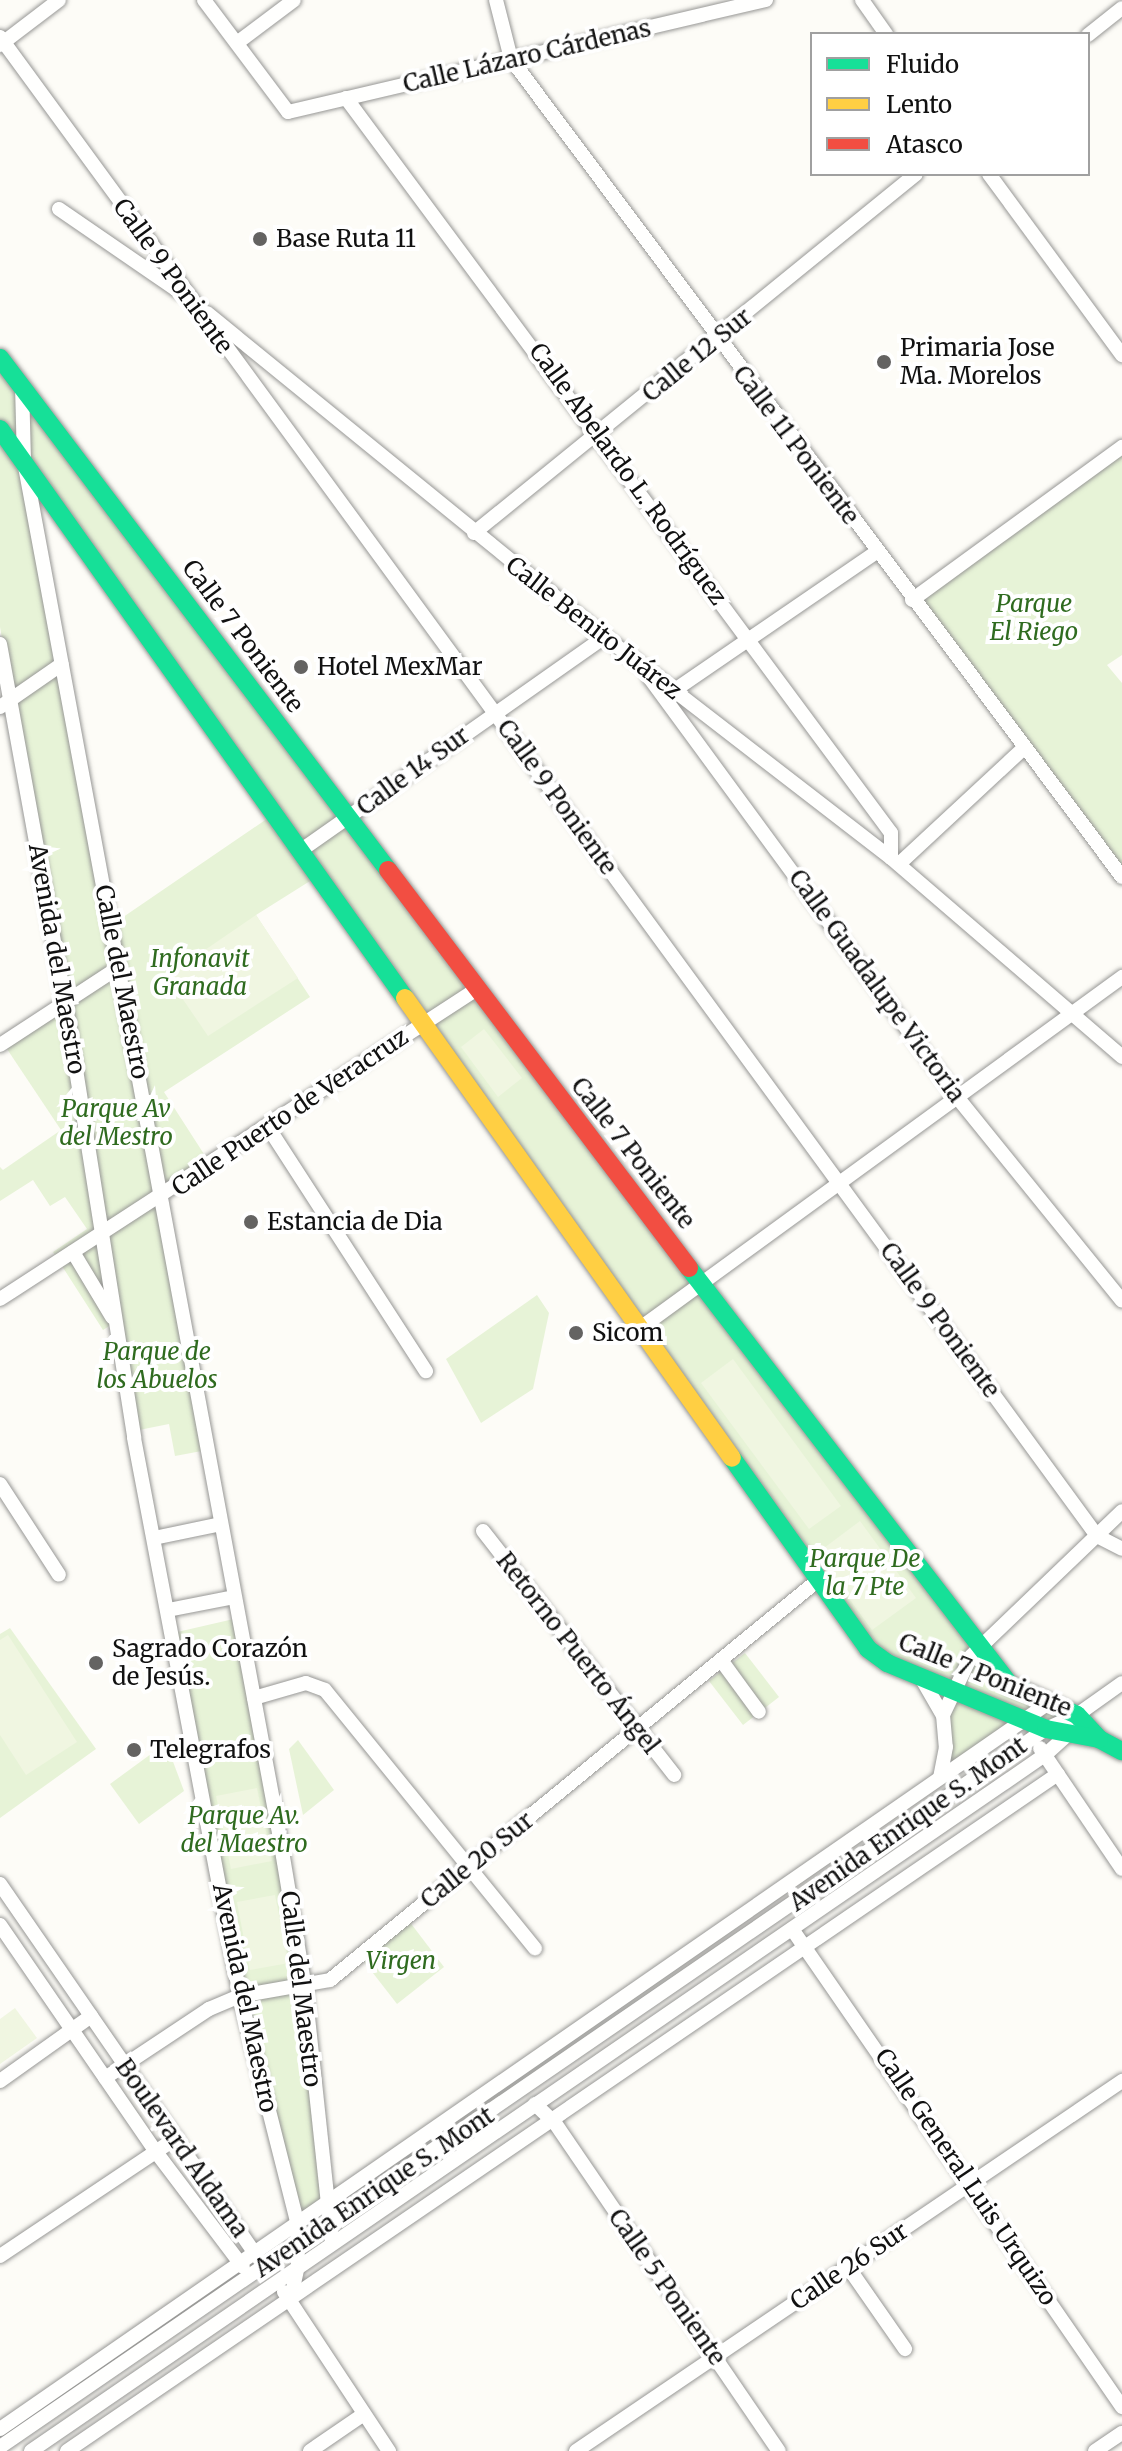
<!DOCTYPE html>
<html>
<head>
<meta charset="utf-8">
<style>
  body { margin:0 }
  #map { position:relative; width:1122px; height:2451px; overflow:hidden; background:#fdfcf7; font-family:Merriweather,serif }
  div>[style] { position:absolute }
  .green>* { inset:0; background:#e7f3d7 }
  .pitch>* { inset:0; background:#f0f6e1 }
  .roads { filter:drop-shadow(0 0 2px #979795) drop-shadow(0 0 2px #979795) }
  .street>* { height:14px; margin:-7px; padding:0 7px; transform-origin:7px; border-radius:7px; background:#fffffe }
  .fast>* { height:18px; margin:-9px; padding:0 9px; transform-origin:9px; border-radius:9px; background:#16e098 }
  .slow>* { height:18px; margin:-9px; padding:0 9px; transform-origin:9px; border-radius:9px; background:#ffcf43 }
  .jam>* { height:18px; margin:-9px; padding:0 9px; transform-origin:9px; border-radius:9px; background:#f24e42 }
  .dots>* { width:22px; height:22px; translate:-50% -50%; box-sizing:border-box; border:4px solid #fff; border-radius:50% }
  span { translate:-50% -50%; white-space:nowrap; text-align:center; line-height:1.15; -webkit-text-stroke:8px #fff; paint-order:stroke }
  .street-label { font-size:24px; color:#111 }
  .poi-label { font-size:24px; color:#111 }
  .left { translate:0 -50%; text-align:left }
  .park-label { font-size:24px; color:#2f6b1f; font-style:italic }
  .legend { position:absolute; left:810px; top:32px; width:280px; height:144px; box-sizing:border-box; background:#fff; border:2px solid #a0a0a0; margin:0; padding:10px 14px; list-style:none; font-size:24px; color:#111 }
  .legend li { display:flex; align-items:center; gap:16px; height:40px }
  .legend b { width:40px; border:2px solid #a0a0a0 }
</style>
</head>
<body>
<div id="map">
  <div class="green">
    <div style="clip-path:polygon(0 359px,978px 1649px,1064px 1712px,1049px 1726px,1025px 1720px,940px 1777px,940px 1703px,887px 1663px,318px 876px,256px 915px,310px 997px,164px 1092px,211px 1165px,161px 1198px,207px 1450px,175px 1456px,169px 1424px,134px 1431px,114px 1323px,103px 1330px,53px 1252px,87px 1229px,65px 1197px,50px 1206px,33px 1180px,0 1201px,0 1167px,3px 1170px,61px 1130px,3px 1043px,66px 998px,0 627px,0 431px,19px 474px,113px 924px,274px 814px,0 428px)"></div>
    <div style="clip-path:polygon(1122px 447px,1122px 655px,1107px 665px,1122px 683px,1122px 874px,913px 601px)"></div>
    <div style="clip-path:polygon(537px 1295px,549px 1313px,533px 1389px,481px 1423px,446px 1359px)"></div>
    <div style="clip-path:polygon(238px 1618px,278px 1827px,325px 2202px,297px 2221px,240px 1996px,173px 1633px)"></div>
    <div style="clip-path:polygon(10px 1628px,96px 1749px,0 1818px,0 1634px)"></div>
    <div style="clip-path:polygon(745px 1653px,779px 1697px,743px 1725px,709px 1681px)"></div>
    <div style="clip-path:polygon(298px 1740px,334px 1790px,303px 1815px,289px 1749px)"></div>
    <div style="clip-path:polygon(166px 1743px,184px 1791px,139px 1824px,110px 1784px)"></div>
    <div style="clip-path:polygon(406px 1917px,444px 1967px,397px 2004px,359px 1955px)"></div>
  </div>
  <div class="pitch">
    <div style="clip-path:polygon(256px 915px,298px 978px,208px 1036px,167px 976px)"></div>
    <div style="clip-path:polygon(484px 1029px,522px 1078px,498px 1097px,461px 1047px)"></div>
    <div style="clip-path:polygon(733px 1359px,841px 1506px,809px 1529px,701px 1383px)"></div>
    <div style="clip-path:polygon(860px 1521px,916px 1598px,872px 1630px,816px 1554px)"></div>
    <div style="clip-path:polygon(8px 1635px,77px 1742px,26px 1775px,0 1735px,0 1640px)"></div>
    <div style="clip-path:polygon(257px 1788px,272px 1861px,231px 1869px,216px 1796px)"></div>
    <div style="clip-path:polygon(275px 1895px,289px 1963px,250px 1970px,237px 1902px)"></div>
    <div style="clip-path:polygon(15px 2008px,37px 2038px,0 2064px,0 2019px)"></div>
  </div>
  <div class="roads">
    <div class="street">
      <div style="left:204px;top:0;width:140px;rotate:53.1deg"></div>
      <div style="left:288px;top:112px;width:491px;rotate:-13.2deg"></div>
      <div style="left:496px;top:0;width:61px;rotate:75.7deg"></div>
      <div style="left:511px;top:59px;width:1021px;rotate:53.24deg"></div>
      <div style="left:862px;top:0;width:42px;rotate:54.8deg"></div>
      <div style="left:1088px;top:35px;width:43px;rotate:-38.5deg"></div>
      <div style="left:0;top:37px;width:1858px;rotate:53.8deg"></div>
      <div style="left:1097px;top:1536px;width:28px;rotate:27deg"></div>
      <div style="left:237px;top:43px;width:71px;rotate:-37deg"></div>
      <div style="left:0;top:45px;width:74px;rotate:-37.3deg"></div>
      <div style="left:346px;top:98px;width:915px;rotate:53.44deg"></div>
      <div style="left:891px;top:833px;width:25px;rotate:90deg"></div>
      <div style="left:989px;top:174px;width:225px;rotate:53.7deg"></div>
      <div style="left:59px;top:209px;width:148px;rotate:34.5deg"></div>
      <div style="left:207px;top:313px;width:513px;rotate:39.15deg"></div>
      <div style="left:605px;top:637px;width:361px;rotate:37.7deg"></div>
      <div style="left:891px;top:858px;width:305px;rotate:40.7deg"></div>
      <div style="left:22px;top:385px;width:76px;rotate:88.5deg"></div>
      <div style="left:24px;top:461px;width:1389px;rotate:79.47deg"></div>
      <div style="left:278px;top:1827px;width:164px;rotate:80.5deg"></div>
      <div style="left:305px;top:1989px;width:253px;rotate:83.9deg"></div>
      <div style="left:474px;top:533px;width:569px;rotate:-39.08deg"></div>
      <div style="left:912px;top:600px;width:260px;rotate:-36.1deg"></div>
      <div style="left:0;top:644px;width:362px;rotate:79.7deg"></div>
      <div style="left:65px;top:1000px;width:443px;rotate:81deg"></div>
      <div style="left:134px;top:1438px;width:568px;rotate:79.24deg"></div>
      <div style="left:240px;top:1996px;width:232px;rotate:75.8deg"></div>
      <div style="left:297px;top:2221px;width:44px;rotate:88.7deg"></div>
      <div style="left:298px;top:2265px;width:33px;rotate:102deg"></div>
      <div style="left:649px;top:677px;width:521px;rotate:53.75deg"></div>
      <div style="left:957px;top:1097px;width:262px;rotate:51deg"></div>
      <div style="left:669px;top:694px;width:251px;rotate:-34.4deg"></div>
      <div style="left:0;top:707px;width:75px;rotate:-34.7deg"></div>
      <div style="left:300px;top:851px;width:373px;rotate:-35.1deg"></div>
      <div style="left:899px;top:864px;width:171px;rotate:-42.9deg"></div>
      <div style="left:0;top:1045px;width:142px;rotate:-33.2deg"></div>
      <div style="left:268px;top:1127px;width:291px;rotate:57.1deg"></div>
      <div style="left:73px;top:1252px;width:76px;rotate:59deg"></div>
      <div style="left:0;top:1299px;width:569px;rotate:-33.02deg"></div>
      <div style="left:639px;top:1329px;width:598px;rotate:-36.08deg"></div>
      <div style="left:0;top:1484px;width:108px;rotate:57deg"></div>
      <div style="left:483px;top:1531px;width:310px;rotate:51.9deg"></div>
      <div style="left:154px;top:1538px;width:68px;rotate:-11.8deg"></div>
      <div style="left:168px;top:1610px;width:67px;rotate:-11.1deg"></div>
      <div style="left:721px;top:1660px;width:64px;rotate:53.8deg"></div>
      <div style="left:923px;top:1681px;width:39px;rotate:60deg"></div>
      <div style="left:943px;top:1715px;width:32px;rotate:85deg"></div>
      <div style="left:946px;top:1747px;width:31px;rotate:101deg"></div>
      <div style="left:254px;top:1698px;width:54px;rotate:-16.1deg"></div>
      <div style="left:306px;top:1683px;width:20px;rotate:20deg"></div>
      <div style="left:325px;top:1690px;width:333px;rotate:50.9deg"></div>
      <div style="left:943px;top:1715px;width:65px;rotate:-64.6deg"></div>
      <div style="left:971px;top:1656px;width:209px;rotate:-43.8deg"></div>
      <div style="left:1040px;top:1748px;width:146px;rotate:55.9deg"></div>
      <div style="left:0;top:1884px;width:453px;rotate:55.4deg"></div>
      <div style="left:0;top:1925px;width:275px;rotate:55.5deg"></div>
      <div style="left:156px;top:2152px;width:144px;rotate:52.9deg"></div>
      <div style="left:792px;top:1929px;width:581px;rotate:55.38deg"></div>
      <div style="left:105px;top:2078px;width:125px;rotate:-33.6deg"></div>
      <div style="left:209px;top:2009px;width:34px;rotate:-23deg"></div>
      <div style="left:240px;top:1996px;width:91px;rotate:-10.1deg"></div>
      <div style="left:330px;top:1980px;width:630px;rotate:-39.33deg"></div>
      <div style="left:0;top:2081px;width:112px;rotate:-35.5deg"></div>
      <div style="left:535px;top:2104px;width:28px;rotate:44deg"></div>
      <div style="left:555px;top:2123px;width:397px;rotate:55.7deg"></div>
      <div style="left:0;top:2256px;width:212px;rotate:-33.8deg"></div>
      <div style="left:848px;top:2267px;width:100px;rotate:55.2deg"></div>
      <div style="left:284px;top:2292px;width:191px;rotate:56.6deg"></div>
      <div style="left:0;top:2429px;width:1274px;rotate:-34.7deg"></div>
      <div style="left:0;top:2447px;width:1269px;rotate:-34.47deg"></div>
      <div style="left:1046px;top:1729px;width:34px;rotate:-24deg"></div>
      <div style="left:1077px;top:1715px;width:55px;rotate:-35.4deg"></div>
      <div style="left:31px;top:2451px;width:1230px;rotate:-34.47deg"></div>
      <div style="left:1045px;top:1755px;width:36px;rotate:-42deg"></div>
      <div style="left:67px;top:2451px;width:1200px;rotate:-34.34deg"></div>
      <div style="left:310px;top:2451px;width:65px;rotate:-34.4deg"></div>
      <div style="left:576px;top:2451px;width:660px;rotate:-34.12deg"></div>
      <div style="left:1095px;top:2451px;width:32px;rotate:-34deg"></div>
    </div>
    <div class="fast">
      <div style="left:0;top:358px;width:642px;rotate:52.84deg"></div>
      <div style="left:0;top:429px;width:698px;rotate:54.56deg"></div>
      <div style="left:689px;top:1268px;width:526px;rotate:52.41deg"></div>
      <div style="left:1010px;top:1685px;width:73px;rotate:24.1deg"></div>
      <div style="left:1077px;top:1715px;width:33px;rotate:47deg"></div>
      <div style="left:1099px;top:1739px;width:26px;rotate:28deg"></div>
      <div style="left:732px;top:1458px;width:234px;rotate:54.5deg"></div>
      <div style="left:868px;top:1649px;width:24px;rotate:36deg"></div>
      <div style="left:887px;top:1663px;width:172px;rotate:22.5deg"></div>
      <div style="left:1046px;top:1729px;width:54px;rotate:10.7deg"></div>
    </div>
    <div class="slow">
      <div style="left:405px;top:998px;width:564px;rotate:54.59deg"></div>
    </div>
    <div class="jam">
      <div style="left:388px;top:870px;width:499px;rotate:52.9deg"></div>
    </div>
  </div>
  <div class="dots">
    <div style="left:260px;top:239px;background:#646362"></div>
    <div style="left:884px;top:362px;background:#646362"></div>
    <div style="left:301px;top:667px;background:#646362"></div>
    <div style="left:251px;top:1222px;background:#646362"></div>
    <div style="left:576px;top:1333px;background:#646362"></div>
    <div style="left:96px;top:1663px;background:#646362"></div>
    <div style="left:134px;top:1750px;background:#646362"></div>
  </div>
  <div class="street-label">
    <span style="left:527px;top:56px;rotate:-13deg">Calle Lázaro Cárdenas</span>
    <span style="left:173px;top:276px;rotate:54deg">Calle 9 Poniente</span>
    <span style="left:697px;top:355px;rotate:-39deg">Calle 12 Sur</span>
    <span style="left:796px;top:445px;rotate:53deg">Calle 11 Poniente</span>
    <span style="left:628px;top:474px;rotate:54deg">Calle Abelardo L. Rodríguez</span>
    <span style="left:594px;top:628px;rotate:38deg">Calle Benito Juárez</span>
    <span style="left:243px;top:636px;rotate:53deg">Calle 7 Poniente</span>
    <span style="left:413px;top:771px;rotate:-36deg">Calle 14 Sur</span>
    <span style="left:557px;top:797px;rotate:54deg">Calle 9 Poniente</span>
    <span style="left:57px;top:959px;rotate:80deg">Avenida del Maestro</span>
    <span style="left:122px;top:982px;rotate:79deg">Calle del Maestro</span>
    <span style="left:877px;top:986px;rotate:54deg">Calle Guadalupe Victoria</span>
    <span style="left:290px;top:1112px;rotate:-34deg">Calle Puerto de Veracruz</span>
    <span style="left:633px;top:1153px;rotate:52deg">Calle 7 Poniente</span>
    <span style="left:940px;top:1320px;rotate:54deg">Calle 9 Poniente</span>
    <span style="left:578px;top:1653px;rotate:52deg">Retorno Puerto Ángel</span>
    <span style="left:985px;top:1675px;rotate:22deg">Calle 7 Poniente</span>
    <span style="left:908px;top:1824px;rotate:-35deg">Avenida Enrique S. Mont</span>
    <span style="left:477px;top:1860px;rotate:-39deg">Calle 20 Sur</span>
    <span style="left:301px;top:1989px;rotate:83deg">Calle del Maestro</span>
    <span style="left:245px;top:1998px;rotate:78deg">Avenida del Maestro</span>
    <span style="left:182px;top:2148px;rotate:55deg">Boulevard Aldama</span>
    <span style="left:966px;top:2177px;rotate:56deg">Calle General Luis Urquizo</span>
    <span style="left:374px;top:2192px;rotate:-34deg">Avenida Enrique S. Mont</span>
    <span style="left:849px;top:2266px;rotate:-34deg">Calle 26 Sur</span>
    <span style="left:667px;top:2287px;rotate:55deg">Calle 5 Poniente</span>
  </div>
  <div class="poi-label">
    <span class="left" style="left:276px;top:239px">Base Ruta 11</span>
    <span class="left" style="left:900px;top:362px">Primaria Jose<br>Ma. Morelos</span>
    <span class="left" style="left:317px;top:667px">Hotel MexMar</span>
    <span class="left" style="left:267px;top:1222px">Estancia de Dia</span>
    <span class="left" style="left:592px;top:1333px">Sicom</span>
    <span class="left" style="left:112px;top:1663px">Sagrado Corazón<br>de Jesús.</span>
    <span class="left" style="left:150px;top:1750px">Telegrafos</span>
  </div>
  <div class="park-label">
    <span style="left:1034px;top:618px">Parque<br>El Riego</span>
    <span style="left:200px;top:973px">Infonavit<br>Granada</span>
    <span style="left:116px;top:1123px">Parque Av<br>del Mestro</span>
    <span style="left:157px;top:1366px">Parque de<br>los Abuelos</span>
    <span style="left:865px;top:1573px">Parque De<br>la 7 Pte</span>
    <span style="left:244px;top:1830px">Parque Av.<br>del Maestro</span>
    <span style="left:401px;top:1961px">Virgen</span>
  </div>
  <ul class="legend">
  <li><b style="height:10px;background:#16e098"></b>Fluido</li>
  <li><b style="height:10px;background:#ffcf43"></b>Lento</li>
  <li><b style="height:10px;background:#f24e42"></b>Atasco</li>
  </ul>
</div>
</body>
</html>
